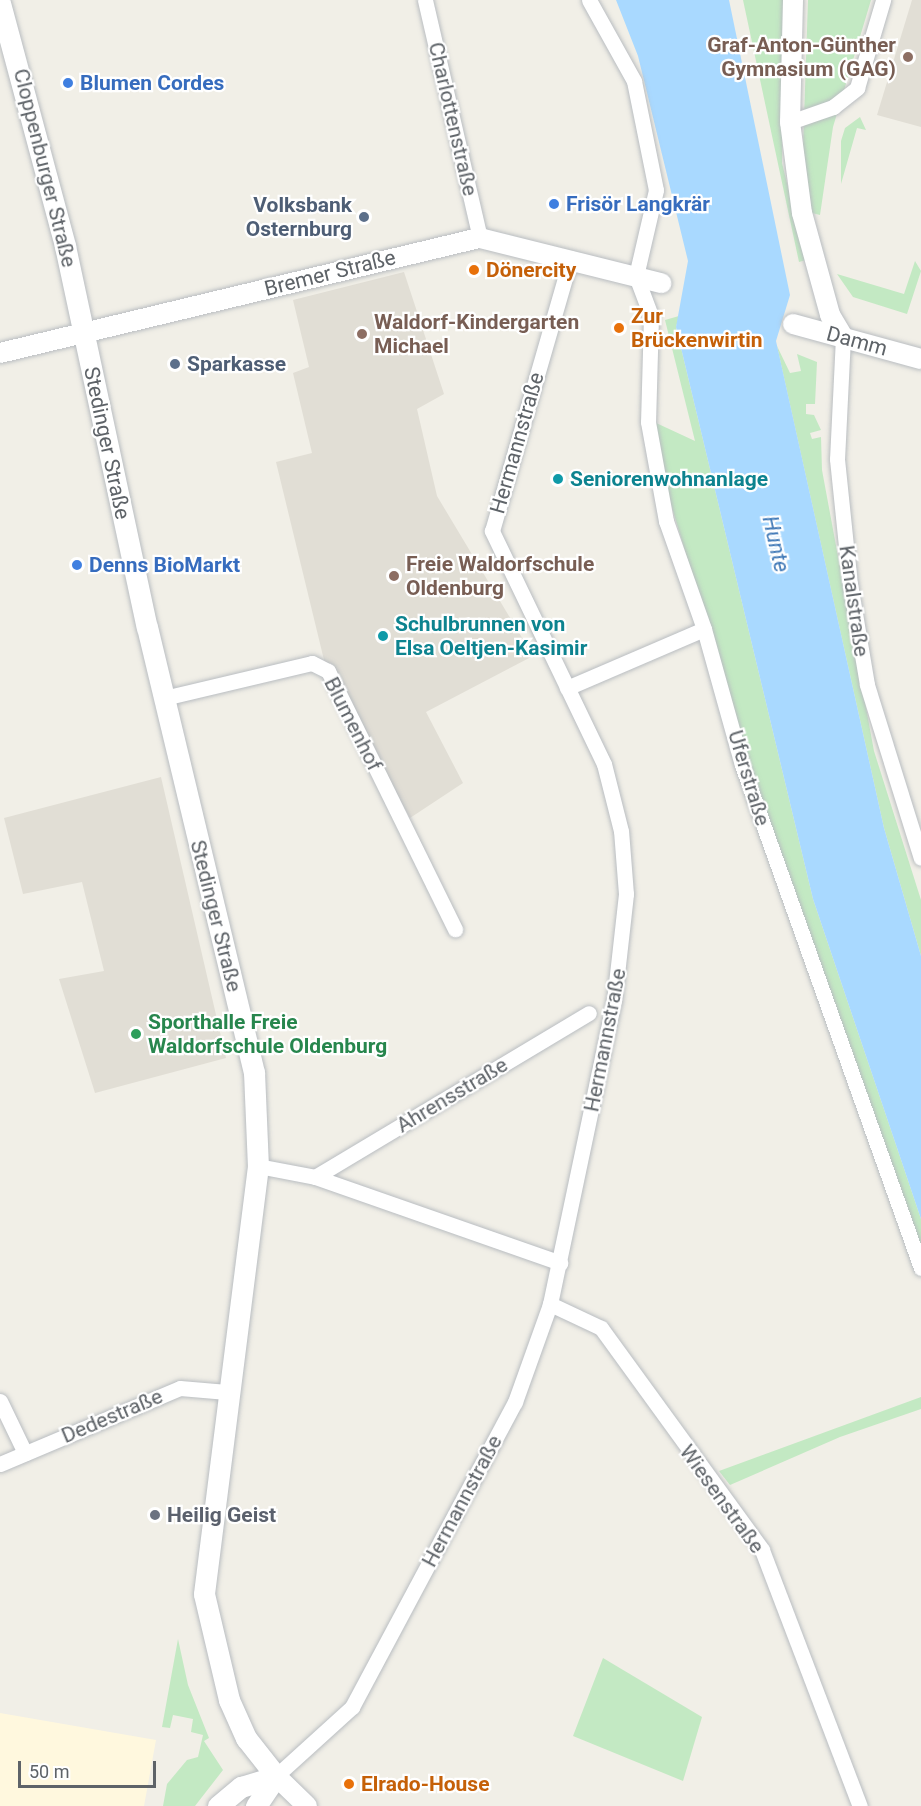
<!DOCTYPE html>
<html>
<head>
<meta charset="utf-8">
<style>
  body { margin:0 }
  #map { position:relative; width:921px; height:1806px; overflow:hidden; background:#f1efe7; font-family:Roboto,sans-serif }
  div>[style] { position:absolute }
  .commercial>* { inset:0; background:#fff8de }
  .education>* { inset:0; background:#e1ded5 }
  .green>* { inset:0; background:#c3e9c3 }
  .water>* { inset:0; background:#a9d9ff }
  .roads { filter:drop-shadow(0 0 2px #b9bdc1) drop-shadow(0 0 2px #b9bdc1) }
  .minor>* { height:15px; margin:-7.5px; padding:0 7.5px; transform-origin:7.5px; border-radius:7.5px; background:#fff }
  .tertiary>* { height:20px; margin:-10px; padding:0 10px; transform-origin:10px; border-radius:10px; background:#fff }
  .secondary>* { height:21px; margin:-10.5px; padding:0 10.5px; transform-origin:10.5px; border-radius:10.5px; background:#fff }
  .dots>* { width:16px; height:16px; translate:-50% -50%; box-sizing:border-box; border:3px solid #fff; border-radius:50% }
  span { translate:-50% -50%; white-space:nowrap; text-align:center; line-height:1.15; -webkit-text-stroke:4.5px #fff; paint-order:stroke }
  .education-label { font-size:21px; color:#785e54; font-weight:700 }
  .right { translate:-100% -50%; text-align:right }
  .left { translate:0 -50%; text-align:left }
  .shop-label { font-size:21px; color:#366cbe; font-weight:700 }
  .street-label { font-size:21px; color:#5e6368 }
  .service-label { font-size:21px; color:#4e5e75; font-weight:700 }
  .food-label { font-size:21px; color:#c56008; font-weight:700 }
  .culture-label { font-size:21px; color:#0d838f; font-weight:700 }
  .leisure-label { font-size:21px; color:#27864d; font-weight:700 }
  .worship-label { font-size:21px; color:#5b616d; font-weight:700 }
  .water-label { font-size:22px; color:#4079b7; font-style:italic }
  .scale { position:absolute; left:18px; top:1761px; width:138px; height:27px; box-sizing:border-box; border:3px solid #5e6368; border-top:0; padding-left:8px; font-size:18px; line-height:21px; white-space:nowrap; color:#5e6368; -webkit-text-stroke:4px #fff; paint-order:stroke }
</style>
</head>
<body>
<div id="map">
  <div class="commercial">
    <div style="clip-path:polygon(0 1713px,156px 1740px,144px 1806px,0 1806px)"></div>
  </div>
  <div class="education">
    <div style="clip-path:polygon(912px 0,921px 0,921px 127px,877px 115px)"></div>
    <div style="clip-path:polygon(404px 272px,444px 394px,417px 409px,437px 496px,533px 656px,426px 712px,463px 783px,410px 818px,324px 660px,276px 462px,312px 453px,293px 373px,309px 367px,293px 300px)"></div>
    <div style="clip-path:polygon(161px 777px,226px 1058px,95px 1093px,59px 979px,104px 971px,82px 882px,23px 894px,4px 818px)"></div>
  </div>
  <div class="green">
    <div style="clip-path:polygon(743px 0,784px 0,782px 163px,806px 260px,799px 262px)"></div>
    <div style="clip-path:polygon(808px 0,871px 0,833px 127px,820px 215px,812px 213px,803px 148px)"></div>
    <div style="clip-path:polygon(860px 117px,866px 130px,857px 128px,841px 184px,841px 141px,845px 128px)"></div>
    <div style="clip-path:polygon(915px 261px,921px 271px,907px 314px,853px 297px,837px 274px,904px 294px)"></div>
    <div style="clip-path:polygon(679px 316px,676px 327px,813px 899px,921px 1219px,921px 1251px,749px 764px,658px 461px,654px 422px,695px 441px,665px 320px)"></div>
    <div style="clip-path:polygon(777px 346px,790px 373px,801px 371px,797px 354px,817px 362px,815px 404px,806px 404px,806px 414px,814px 415px,821px 430px,810px 433px,812px 439px,821px 437px,822px 470px,874px 751px,921px 900px,921px 956px,884px 828px)"></div>
    <div style="clip-path:polygon(921px 1397px,921px 1409px,840px 1437px,730px 1485px,719px 1471px)"></div>
    <div style="clip-path:polygon(178px 1639px,188px 1685px,209px 1738px,204px 1741px,223px 1770px,195px 1806px,163px 1806px,167px 1784px,187px 1760px,198px 1757px,203px 1735px,191px 1732px,193px 1719px,173px 1715px,170px 1728px,162px 1727px)"></div>
    <div style="clip-path:polygon(603px 1658px,702px 1717px,683px 1781px,573px 1736px)"></div>
  </div>
  <div class="water">
    <div style="clip-path:polygon(616px 0,729px 0,790px 295px,776px 341px,884px 828px,921px 956px,921px 1219px,813px 899px,676px 327px,688px 261px,638px 56px)"></div>
  </div>
  <div class="roads">
    <div class="minor">
      <div style="left:425px;top:0;width:244px;rotate:77deg"></div>
      <div style="left:589px;top:0;width:93px;rotate:60.9deg"></div>
      <div style="left:634px;top:81px;width:111px;rotate:78.6deg"></div>
      <div style="left:656px;top:190px;width:88px;rotate:103.1deg"></div>
      <div style="left:636px;top:276px;width:43px;rotate:69.4deg"></div>
      <div style="left:651px;top:316px;width:106px;rotate:91.6deg"></div>
      <div style="left:648px;top:422px;width:101px;rotate:79.7deg"></div>
      <div style="left:666px;top:521px;width:114px;rotate:70.6deg"></div>
      <div style="left:704px;top:629px;width:141px;rotate:74.4deg"></div>
      <div style="left:742px;top:765px;width:534px;rotate:70.41deg"></div>
      <div style="left:790px;top:122px;width:46px;rotate:-19.2deg"></div>
      <div style="left:833px;top:107px;width:31px;rotate:-38deg"></div>
      <div style="left:857px;top:88px;width:92px;rotate:-73.5deg"></div>
      <div style="left:843px;top:337px;width:122px;rotate:92.8deg"></div>
      <div style="left:837px;top:459px;width:126px;rotate:84.1deg"></div>
      <div style="left:850px;top:584px;width:102px;rotate:80.4deg"></div>
      <div style="left:867px;top:685px;width:181px;rotate:72.7deg"></div>
      <div style="left:567px;top:688px;width:149px;rotate:-23.3deg"></div>
      <div style="left:164px;top:698px;width:152px;rotate:-13.3deg"></div>
      <div style="left:312px;top:663px;width:18px;rotate:27deg"></div>
      <div style="left:328px;top:671px;width:288px;rotate:63.8deg"></div>
      <div style="left:258px;top:1166px;width:58px;rotate:10.9deg"></div>
      <div style="left:315px;top:1177px;width:260px;rotate:19.3deg"></div>
      <div style="left:315px;top:1177px;width:319px;rotate:-30.9deg"></div>
      <div style="left:550px;top:1304px;width:56px;rotate:25.2deg"></div>
      <div style="left:601px;top:1328px;width:274px;rotate:54deg"></div>
      <div style="left:762px;top:1550px;width:274px;rotate:69.1deg"></div>
      <div style="left:0;top:1401px;width:58px;rotate:64.3deg"></div>
      <div style="left:0;top:1464px;width:195px;rotate:-22.9deg"></div>
      <div style="left:180px;top:1388px;width:47px;rotate:4.9deg"></div>
      <div style="left:276px;top:1776px;width:103px;rotate:-42.2deg"></div>
      <div style="left:352px;top:1707px;width:346px;rotate:-61.9deg"></div>
      <div style="left:515px;top:1402px;width:104px;rotate:-70.3deg"></div>
      <div style="left:550px;top:1304px;width:310px;rotate:-78.1deg"></div>
      <div style="left:614px;top:1001px;width:108px;rotate:-83.6deg"></div>
      <div style="left:626px;top:894px;width:63px;rotate:-94.5deg"></div>
      <div style="left:621px;top:831px;width:69px;rotate:-104.2deg"></div>
      <div style="left:604px;top:764px;width:259px;rotate:-115.7deg"></div>
      <div style="left:492px;top:531px;width:284px;rotate:-73.9deg"></div>
    </div>
    <div class="tertiary">
      <div style="left:793px;top:0;width:122px;rotate:91.4deg"></div>
      <div style="left:790px;top:122px;width:92px;rotate:82.5deg"></div>
      <div style="left:802px;top:213px;width:106px;rotate:74.6deg"></div>
      <div style="left:830px;top:315px;width:26px;rotate:59deg"></div>
      <div style="left:793px;top:324px;width:133px;rotate:15.3deg"></div>
      <div style="left:0;top:353px;width:494px;rotate:-13.5deg"></div>
      <div style="left:480px;top:238px;width:187px;rotate:14deg"></div>
      <div style="left:276px;top:1776px;width:43px;rotate:44.1deg"></div>
    </div>
    <div class="secondary">
      <div style="left:0;top:3px;width:252px;rotate:75deg"></div>
      <div style="left:65px;top:246px;width:390px;rotate:77.9deg"></div>
      <div style="left:147px;top:627px;width:458px;rotate:76.5deg"></div>
      <div style="left:254px;top:1072px;width:94px;rotate:87.6deg"></div>
      <div style="left:258px;top:1166px;width:431px;rotate:97.2deg"></div>
      <div style="left:204px;top:1594px;width:109px;rotate:76.7deg"></div>
      <div style="left:229px;top:1700px;width:42px;rotate:65.9deg"></div>
      <div style="left:246px;top:1738px;width:48px;rotate:51.7deg"></div>
      <div style="left:218px;top:1806px;width:30px;rotate:-40deg"></div>
      <div style="left:241px;top:1787px;width:37px;rotate:-17deg"></div>
      <div style="left:256px;top:1806px;width:36px;rotate:-56deg"></div>
    </div>
  </div>
  <div class="dots">
    <div style="left:908px;top:57px;background:#8d6e63"></div>
    <div style="left:68px;top:83px;background:#3f7fe0"></div>
    <div style="left:554px;top:204px;background:#3f7fe0"></div>
    <div style="left:364px;top:217px;background:#5c6f8a"></div>
    <div style="left:474px;top:270px;background:#e8710a"></div>
    <div style="left:619px;top:328px;background:#e8710a"></div>
    <div style="left:362px;top:334px;background:#8d6e63"></div>
    <div style="left:175px;top:364px;background:#5c6f8a"></div>
    <div style="left:558px;top:479px;background:#0f9aa8"></div>
    <div style="left:77px;top:565px;background:#3f7fe0"></div>
    <div style="left:394px;top:576px;background:#8d6e63"></div>
    <div style="left:383px;top:636px;background:#0f9aa8"></div>
    <div style="left:136px;top:1034px;background:#2e9e5b"></div>
    <div style="left:155px;top:1515px;background:#6b7280"></div>
    <div style="left:349px;top:1784px;background:#e8710a"></div>
  </div>
  <div class="education-label">
    <span class="right" style="left:896px;top:57px">Graf-Anton-Günther<br>Gymnasium (GAG)</span>
    <span class="left" style="left:374px;top:334px">Waldorf-Kindergarten<br>Michael</span>
    <span class="left" style="left:406px;top:576px">Freie Waldorfschule<br>Oldenburg</span>
  </div>
  <div class="shop-label">
    <span class="left" style="left:80px;top:83px">Blumen Cordes</span>
    <span class="left" style="left:566px;top:204px">Frisör Langkrär</span>
    <span class="left" style="left:89px;top:565px">Denns BioMarkt</span>
  </div>
  <div class="street-label">
    <span style="left:453px;top:119px;rotate:77deg">Charlottenstraße</span>
    <span style="left:45px;top:168px;rotate:76deg">Cloppenburger Straße</span>
    <span style="left:330px;top:273px;rotate:-14deg">Bremer Straße</span>
    <span style="left:857px;top:341px;rotate:15deg">Damm</span>
    <span style="left:107px;top:443px;rotate:78deg">Stedinger Straße</span>
    <span style="left:517px;top:443px;rotate:-74deg">Hermannstraße</span>
    <span style="left:854px;top:601px;rotate:82deg">Kanalstraße</span>
    <span style="left:353px;top:724px;rotate:63deg">Blumenhof</span>
    <span style="left:749px;top:778px;rotate:73deg">Uferstraße</span>
    <span style="left:216px;top:916px;rotate:76deg">Stedinger Straße</span>
    <span style="left:605px;top:1040px;rotate:-79deg">Hermannstraße</span>
    <span style="left:452px;top:1095px;rotate:-31deg">Ahrensstraße</span>
    <span style="left:112px;top:1416px;rotate:-23deg">Dedestraße</span>
    <span style="left:722px;top:1499px;rotate:54deg">Wiesenstraße</span>
    <span style="left:462px;top:1501px;rotate:-62deg">Hermannstraße</span>
  </div>
  <div class="service-label">
    <span class="right" style="left:352px;top:217px">Volksbank<br>Osternburg</span>
    <span class="left" style="left:187px;top:364px">Sparkasse</span>
  </div>
  <div class="food-label">
    <span class="left" style="left:486px;top:270px">Dönercity</span>
    <span class="left" style="left:631px;top:328px">Zur<br>Brückenwirtin</span>
    <span class="left" style="left:361px;top:1784px">Elrado-House</span>
  </div>
  <div class="culture-label">
    <span class="left" style="left:570px;top:479px">Seniorenwohnanlage</span>
    <span class="left" style="left:395px;top:636px">Schulbrunnen von<br>Elsa Oeltjen-Kasimir</span>
  </div>
  <div class="leisure-label">
    <span class="left" style="left:148px;top:1034px">Sporthalle Freie<br>Waldorfschule Oldenburg</span>
  </div>
  <div class="worship-label">
    <span class="left" style="left:167px;top:1515px">Heilig Geist</span>
  </div>
  <div class="water-label">
    <span style="left:776px;top:544px;rotate:77deg">Hunte</span>
  </div>
  <div class="scale">50 m</div>
</div>
</body>
</html>
